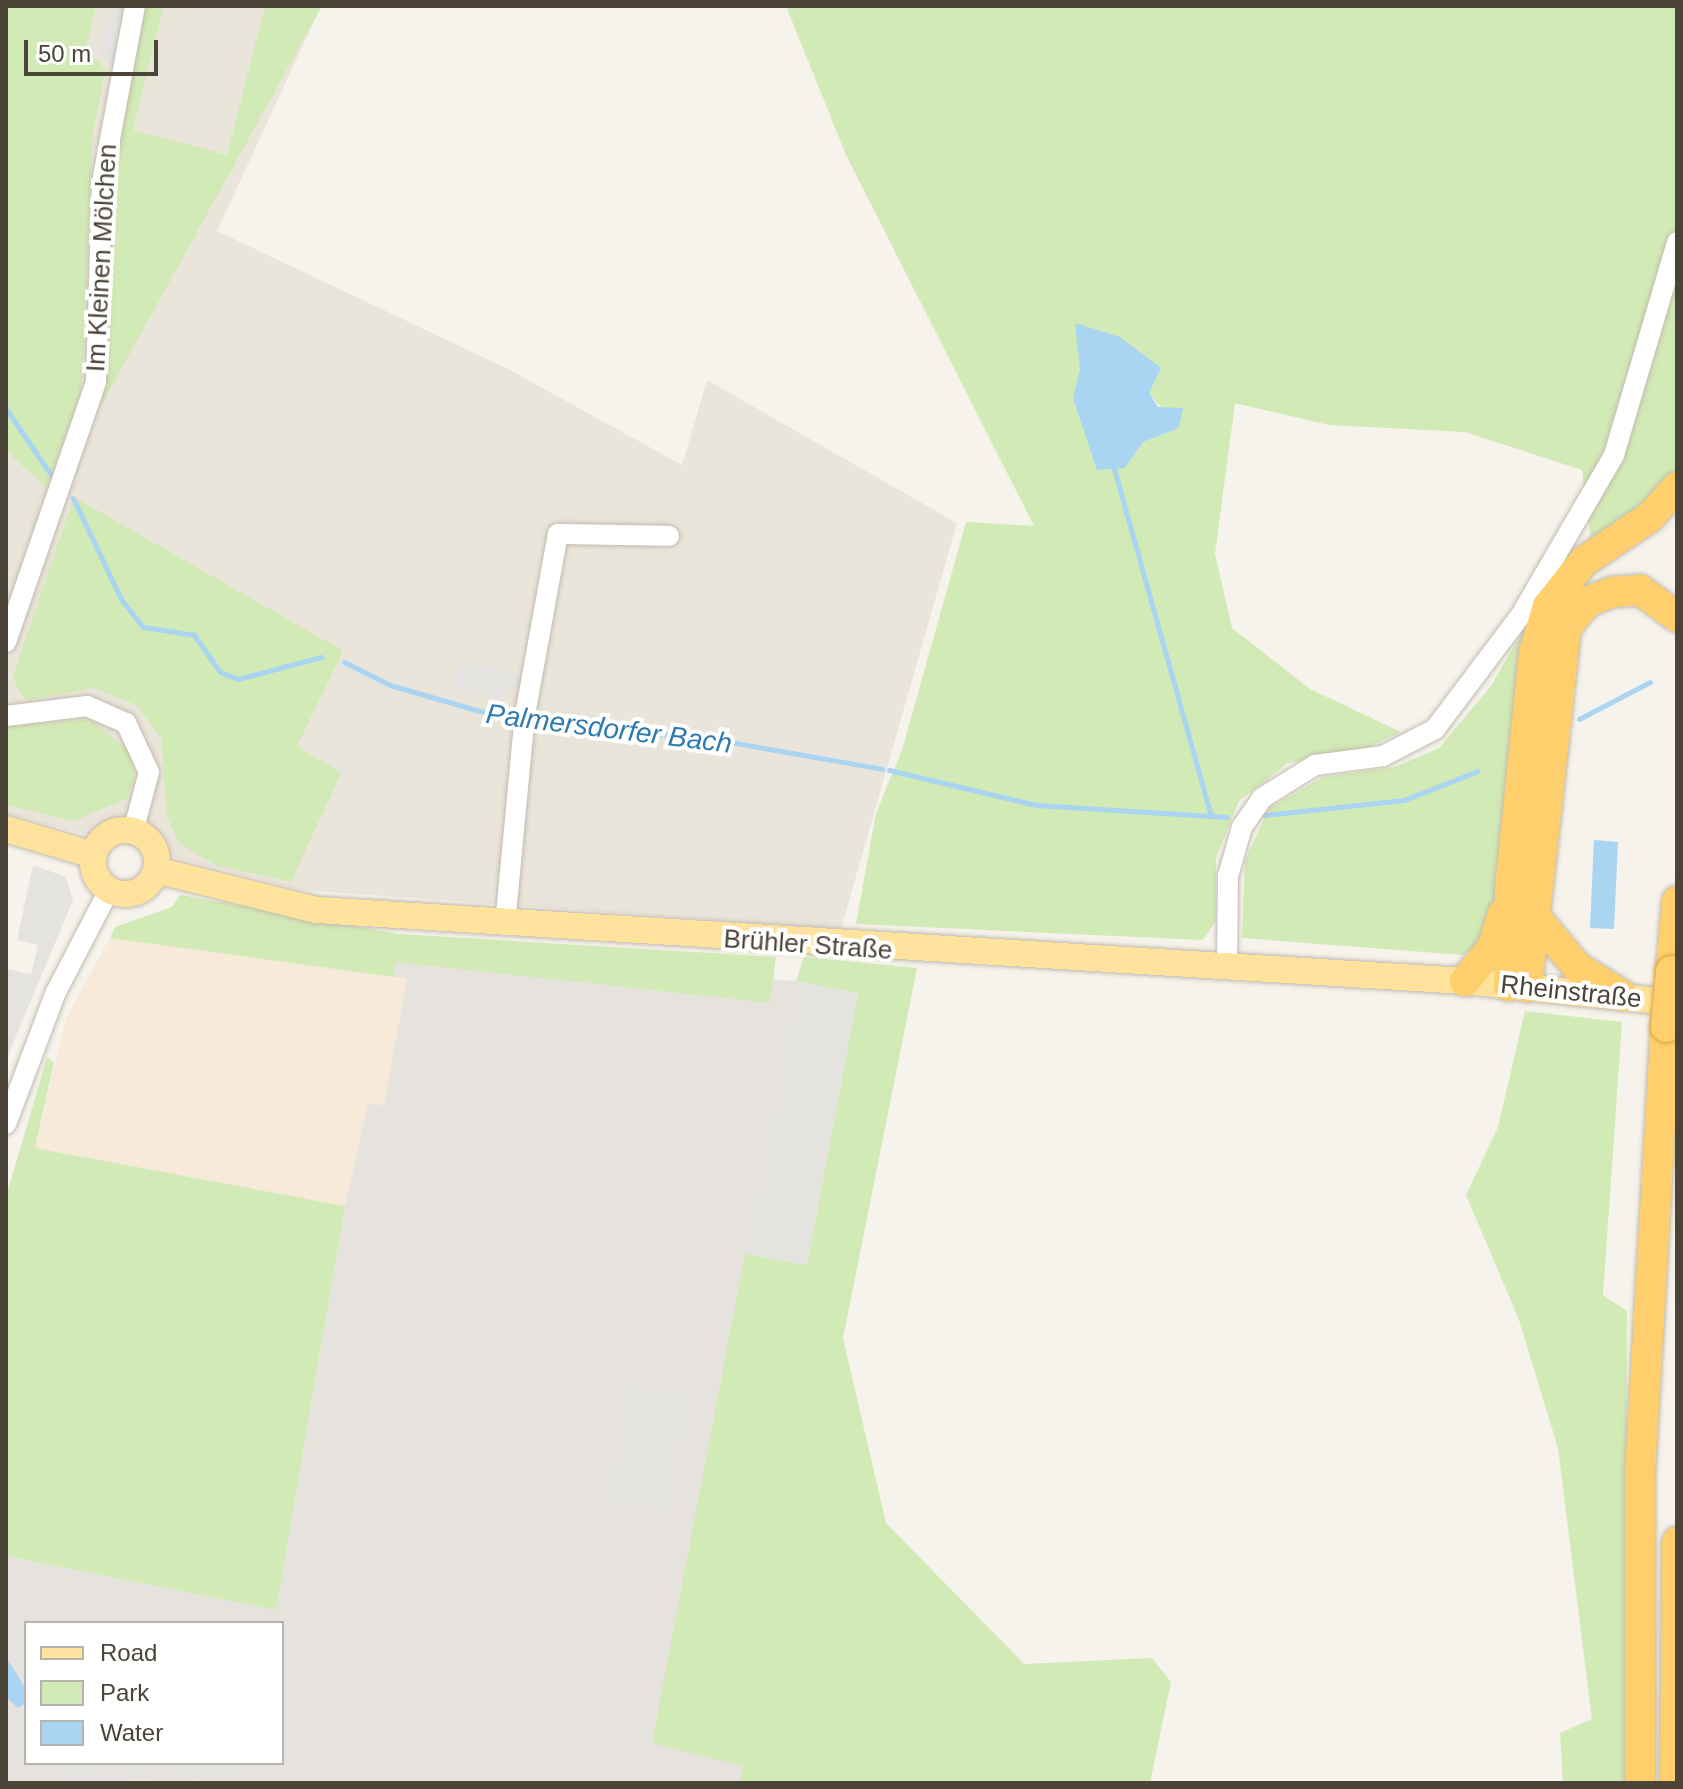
<!DOCTYPE html>
<html>
<head>
<meta charset="utf-8">
<style>
  body { margin:0 }
  #map { position:relative; width:1683px; height:1789px; overflow:hidden; background:#f6f3ec; font-family:Helvetica,sans-serif }
  div>[style] { position:absolute }
  .residential>* { inset:0; background:#eae5da }
  .commercial>* { inset:0; background:#f7ead8 }
  .industrial>* { inset:0; background:#e6e2dd }
  .green>* { inset:0; background:#d2eab5 }
  .parking>* { inset:0; background:#e5e3e0 }
  .water>* { inset:0; background:#a9d4f2 }
  .stream>* { height:5px; margin:-2.5px; padding:0 2.5px; transform-origin:2.5px; border-radius:2.5px; background:#a9d4f2 }
  .roads { filter:drop-shadow(0 0 2px #c2bbae) drop-shadow(0 0 2px #c2bbae) }
  .minor>* { height:20px; margin:-10px; padding:0 10px; transform-origin:10px; border-radius:10px; background:#fff }
  .major>* { height:26px; margin:-13px; padding:0 13px; transform-origin:13px; border-radius:13px; background:#ffe39c }
  .major>.ring { margin:-13px; padding:0; box-sizing:content-box; background:none; border:26px solid #ffe39c; border-radius:50% }
  .highway>* { height:30px; margin:-15px; padding:0 15px; transform-origin:15px; border-radius:15px; background:#ffcf6e }
  .bridges { filter:drop-shadow(0 0 2px #e0a43c) drop-shadow(0 0 2px #e0a43c) }
  .highway-bridge>* { height:30px; margin:-15px; padding:0 15px; transform-origin:15px; border-radius:15px; background:#ffcf6e }
  span { translate:-50% -50%; white-space:nowrap; text-align:center; line-height:1.15; -webkit-text-stroke:8px #fff; paint-order:stroke }
  .street-label { font-size:26px; color:#4b4439 }
  .water-label { font-size:28px; color:#2e7ab2; font-style:italic }
  .frame { position:absolute; inset:0; border:8px solid #4b4439; pointer-events:none }
  .legend { position:absolute; left:24px; top:1621px; width:260px; height:144px; box-sizing:border-box; background:#fff; border:2px solid #b7b4b0; margin:0; padding:10px 14px; list-style:none; font-size:24px; color:#4b4439 }
  .legend li { display:flex; align-items:center; gap:16px; height:40px }
  .legend b { width:40px; border:2px solid #b7b4b0 }
  .scale { position:absolute; left:24px; top:40px; width:134px; height:36px; box-sizing:border-box; border:4px solid #4b4439; border-top:0; padding-left:10px; font-size:24px; line-height:28px; white-space:nowrap; color:#4b4439; -webkit-text-stroke:6px #fff; paint-order:stroke }
</style>
</head>
<body>
<div id="map">
  <div class="residential">
    <div style="clip-path:polygon(6px 6px,321px 6px,217px 231px,508px 369px,682px 465px,707px 380px,957px 523px,841px 929px,302px 890px,6px 814px)"></div>
  </div>
  <div class="commercial">
    <div style="clip-path:polygon(110px 938px,407px 978px,384px 1106px,368px 1104px,345px 1206px,35px 1148px,66px 1018px)"></div>
  </div>
  <div class="industrial">
    <div style="clip-path:polygon(evenodd,395px 962px,796px 981px,858px 993px,807px 1265px,652px 1742px,744px 1766px,740px 1783px,6px 1783px,6px 1556px,276px 1609px,345px 1206px,368px 1104px,384px 1105px,407px 979px,394px 977px,395px 962px,26px 1623px,282px 1623px,282px 1763px,26px 1763px,26px 1623px)"></div>
  </div>
  <div class="green">
    <div style="clip-path:polygon(6px 6px,96px 6px,86px 47px,106px 70px,93px 132px,81px 392px,46px 488px,6px 450px)"></div>
    <div style="clip-path:polygon(144px 6px,164px 6px,133px 130px,227px 155px,265px 6px,322px 6px,102px 404px,114px 140px)"></div>
    <div style="clip-path:polygon(evenodd,786px 6px,1677px 6px,1677px 471px,1633px 519px,1592px 548px,1582px 470px,1465px 432px,1329px 425px,1235px 403px,1215px 554px,1232px 628px,1310px 689px,1401px 732px,1361px 751px,1288px 763px,1239px 801px,1216px 858px,1216px 921px,1203px 940px,856px 924px,876px 813px,902px 750px,966px 522px,1034px 526px,846px 155px,786px 6px,1080px 370px,1149px 393px,1179px 428px,1143px 442px,1125px 468px,1113px 465px,1073px 398px,1080px 370px)"></div>
    <div style="clip-path:polygon(74px 497px,343px 651px,297px 746px,341px 773px,291px 882px,215px 865px,180px 844px,167px 817px,161px 738px,136px 705px,94px 688px,28px 700px,20px 694px,13px 676px)"></div>
    <div style="clip-path:polygon(1526px 625px,1492px 936px,1463px 955px,1242px 938px,1245px 861px,1269px 808px,1323px 777px,1395px 767px,1439px 748px,1491px 686px)"></div>
    <div style="clip-path:polygon(89px 719px,130px 751px,135px 779px,127px 798px,74px 821px,6px 805px,6px 727px)"></div>
    <div style="clip-path:polygon(180px 895px,399px 934px,776px 957px,770px 1003px,396px 962px,394px 977px,110px 938px,115px 927px,172px 907px)"></div>
    <div style="clip-path:polygon(804px 957px,917px 968px,843px 1338px,886px 1523px,1024px 1664px,1152px 1658px,1171px 1682px,1150px 1783px,740px 1783px,743px 1766px,652px 1743px,745px 1254px,807px 1265px,858px 993px,796px 981px)"></div>
    <div style="clip-path:polygon(1525px 1011px,1622px 1022px,1603px 1295px,1627px 1311px,1625px 1783px,1563px 1783px,1560px 1733px,1592px 1719px,1558px 1448px,1519px 1320px,1466px 1195px,1498px 1127px)"></div>
    <div style="clip-path:polygon(47px 1057px,54px 1062px,35px 1148px,345px 1206px,276px 1610px,6px 1556px,6px 1197px)"></div>
  </div>
  <div class="parking">
    <div style="clip-path:polygon(110px 6px,135px 6px,118px 72px,99px 54px)"></div>
    <div style="clip-path:polygon(457px 661px,525px 675px,522px 691px,507px 688px,504px 700px,452px 690px)"></div>
    <div style="clip-path:polygon(33px 865px,66px 877px,73px 900px,6px 1060px,7px 969px,31px 974px,38px 945px,17px 940px)"></div>
    <div style="clip-path:polygon(796px 981px,858px 993px,807px 1265px,745px 1254px)"></div>
    <div style="clip-path:polygon(627px 1383px,691px 1395px,670px 1512px,606px 1500px)"></div>
    <div style="clip-path:polygon(55px 1763px,57px 1763px,160px 1783px,51px 1783px)"></div>
    <div style="clip-path:polygon(95px 1763px,238px 1763px,234px 1783px,148px 1768px,146px 1778px)"></div>
  </div>
  <div class="water">
    <div style="clip-path:polygon(1075px 323px,1120px 337px,1161px 368px,1149px 393px,1158px 407px,1183px 408px,1179px 428px,1143px 442px,1125px 468px,1097px 470px,1073px 398px,1080px 369px)"></div>
    <div style="clip-path:polygon(1594px 840px,1618px 842px,1614px 929px,1590px 928px)"></div>
    <div style="clip-path:polygon(6px 1657px,26px 1689px,26px 1703px,18px 1708px,7px 1698px)"></div>
  </div>
  <div class="stream">
    <div style="left:6px;top:409px;width:88px;rotate:55.6deg"></div>
    <div style="left:1113px;top:465px;width:364px;rotate:74.4deg"></div>
    <div style="left:73px;top:498px;width:112px;rotate:64.6deg"></div>
    <div style="left:121px;top:599px;width:36px;rotate:52deg"></div>
    <div style="left:143px;top:627px;width:52px;rotate:8.9deg"></div>
    <div style="left:194px;top:635px;width:45px;rotate:54.9deg"></div>
    <div style="left:220px;top:672px;width:19px;rotate:21deg"></div>
    <div style="left:238px;top:679px;width:86px;rotate:-14.8deg"></div>
    <div style="left:344px;top:662px;width:51px;rotate:26.6deg"></div>
    <div style="left:390px;top:685px;width:132px;rotate:16.2deg"></div>
    <div style="left:1579px;top:719px;width:80px;rotate:-27.5deg"></div>
    <div style="left:527px;top:723px;width:181px;rotate:4.8deg"></div>
    <div style="left:707px;top:738px;width:178px;rotate:10deg"></div>
    <div style="left:889px;top:770px;width:151px;rotate:13.4deg"></div>
    <div style="left:1036px;top:805px;width:191px;rotate:3.6deg"></div>
    <div style="left:1264px;top:815px;width:141px;rotate:-6.1deg"></div>
    <div style="left:1404px;top:800px;width:79px;rotate:-21.4deg"></div>
  </div>
  <div class="roads">
    <div class="minor">
      <div style="left:6px;top:642px;width:275px;rotate:-70.9deg"></div>
      <div style="left:96px;top:382px;width:200px;rotate:-88.3deg"></div>
      <div style="left:102px;top:182px;width:179px;rotate:-79.4deg"></div>
      <div style="left:6px;top:716px;width:82px;rotate:-7deg"></div>
      <div style="left:87px;top:706px;width:43px;rotate:23.6deg"></div>
      <div style="left:126px;top:723px;width:54px;rotate:64.9deg"></div>
      <div style="left:149px;top:772px;width:62px;rotate:104.9deg"></div>
      <div style="left:505px;top:925px;width:211px;rotate:-84.6deg"></div>
      <div style="left:525px;top:715px;width:184px;rotate:-79.7deg"></div>
      <div style="left:558px;top:534px;width:111px;rotate:1deg"></div>
      <div style="left:1227px;top:969px;width:93px;rotate:-89.4deg"></div>
      <div style="left:1228px;top:876px;width:51px;rotate:-74.1deg"></div>
      <div style="left:1242px;top:827px;width:35px;rotate:-55deg"></div>
      <div style="left:1262px;top:798px;width:62px;rotate:-31.9deg"></div>
      <div style="left:1315px;top:765px;width:69px;rotate:-7.5deg"></div>
      <div style="left:1383px;top:756px;width:59px;rotate:-27.4deg"></div>
      <div style="left:1435px;top:729px;width:143px;rotate:-53deg"></div>
      <div style="left:1521px;top:615px;width:185px;rotate:-59.8deg"></div>
      <div style="left:1614px;top:455px;width:222px;rotate:-73.5deg"></div>
      <div style="left:6px;top:1124px;width:141px;rotate:-69.3deg"></div>
      <div style="left:56px;top:992px;width:115px;rotate:-62.5deg"></div>
    </div>
    <div class="major">
      <div style="left:6px;top:829px;width:91px;rotate:16.6deg"></div>
      <div class="ring" style="left:93px;top:830px;width:38px;height:38px"></div>
      <div style="left:156px;top:870px;width:166px;rotate:14deg"></div>
      <div style="left:317px;top:910px;width:1150px;rotate:3.54deg"></div>
      <div style="left:1465px;top:981px;width:213px;rotate:5.9deg"></div>
    </div>
    <div class="highway">
      <div style="left:1537px;top:919px;width:62px;rotate:50.2deg"></div>
      <div style="left:1577px;top:967px;width:54px;rotate:32.2deg"></div>
      <div style="left:1671px;top:971px;width:70px;rotate:-85.1deg"></div>
      <div style="left:1465px;top:981px;width:45px;rotate:-51.3deg"></div>
      <div style="left:1493px;top:946px;width:34px;rotate:-73deg"></div>
      <div style="left:1509px;top:986px;width:97px;rotate:-89.4deg"></div>
      <div style="left:1510px;top:889px;width:237px;rotate:-84.2deg"></div>
      <div style="left:1534px;top:653px;width:49px;rotate:-73.4deg"></div>
      <div style="left:1548px;top:606px;width:56px;rotate:-51.5deg"></div>
      <div style="left:1583px;top:562px;width:81px;rotate:-33.9deg"></div>
      <div style="left:1650px;top:517px;width:40px;rotate:-48deg"></div>
      <div style="left:1527px;top:987px;width:362px;rotate:-83.8deg"></div>
      <div style="left:1566px;top:627px;width:33px;rotate:-50deg"></div>
      <div style="left:1587px;top:602px;width:27px;rotate:-22deg"></div>
      <div style="left:1612px;top:592px;width:28px;rotate:-4deg"></div>
      <div style="left:1640px;top:590px;width:46px;rotate:36.1deg"></div>
      <div style="left:1640px;top:1783px;width:310px;rotate:-90deg"></div>
      <div style="left:1640px;top:1473px;width:447px;rotate:-86.7deg"></div>
      <div style="left:1675px;top:1783px;width:241px;rotate:-89.5deg"></div>
    </div>
  </div>
  <div class="bridges">
    <div class="highway-bridge">
      <div style="left:1666px;top:1027px;width:56px;rotate:-84.9deg"></div>
    </div>
  </div>
  <div class="street-label">
    <span style="left:102px;top:258px;rotate:-87deg">Im Kleinen Mölchen</span>
    <span style="left:808px;top:945px;rotate:4deg">Brühler Straße</span>
    <span style="left:1571px;top:992px;rotate:6deg">Rheinstraße</span>
  </div>
  <div class="water-label">
    <span style="left:609px;top:729px;rotate:7deg">Palmersdorfer Bach</span>
  </div>
  <div class="frame"></div>
  <ul class="legend">
  <li><b style="height:10px;background:#ffe39c"></b>Road</li>
  <li><b style="height:22px;background:#d2eab5"></b>Park</li>
  <li><b style="height:22px;background:#a9d4f2"></b>Water</li>
  </ul>
  <div class="scale">50 m</div>
</div>
</body>
</html>
